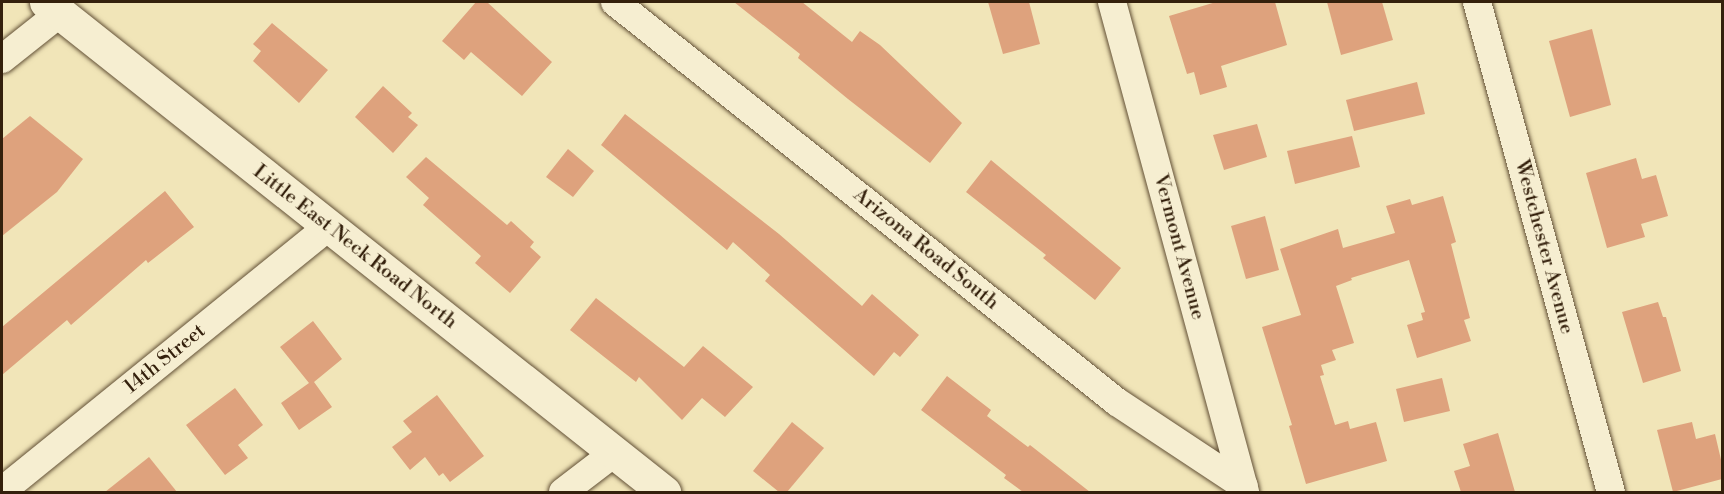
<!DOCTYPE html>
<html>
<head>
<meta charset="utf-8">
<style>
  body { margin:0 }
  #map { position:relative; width:1724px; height:494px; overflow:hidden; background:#f1e5b8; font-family:"Libre Bodoni",serif }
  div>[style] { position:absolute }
  .building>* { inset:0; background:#dea27d }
  .roads { filter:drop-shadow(0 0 2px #635137) drop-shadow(0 0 2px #635137) }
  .minor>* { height:28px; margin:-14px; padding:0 14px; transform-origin:14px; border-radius:14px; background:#f6eed1 }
  .secondary>* { height:33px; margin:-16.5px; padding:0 16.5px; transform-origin:16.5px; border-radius:16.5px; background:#f6eed1 }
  span { translate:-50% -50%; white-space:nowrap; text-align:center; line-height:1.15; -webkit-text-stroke:6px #f6eed1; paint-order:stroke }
  .street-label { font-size:20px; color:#34200c }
  .frame { position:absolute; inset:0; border:3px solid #34200c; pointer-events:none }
</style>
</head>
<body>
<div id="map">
  <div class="building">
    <div style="clip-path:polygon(476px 2px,487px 2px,552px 62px,522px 96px,471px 52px,464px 60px,442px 41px)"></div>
    <div style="clip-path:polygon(734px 2px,802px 2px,852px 42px,860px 31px,880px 45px,962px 123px,930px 163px,848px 99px,798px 58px,800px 54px)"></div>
    <div style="clip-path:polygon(988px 2px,1029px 2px,1040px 44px,1003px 54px)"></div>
    <div style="clip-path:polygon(1216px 2px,1275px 2px,1287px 45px,1221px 66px,1227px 87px,1200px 95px,1194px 72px,1187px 74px,1169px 16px)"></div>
    <div style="clip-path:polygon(1327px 2px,1382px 2px,1393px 40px,1341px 55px)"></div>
    <div style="clip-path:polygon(272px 23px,328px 70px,299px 103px,253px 61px,261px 51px,253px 44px)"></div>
    <div style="clip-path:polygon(1592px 29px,1611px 105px,1570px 117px,1549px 41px)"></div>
    <div style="clip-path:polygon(1417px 82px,1425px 114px,1354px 131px,1346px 100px)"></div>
    <div style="clip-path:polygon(383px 86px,412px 113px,408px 117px,418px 125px,393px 153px,355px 117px)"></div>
    <div style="clip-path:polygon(625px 114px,779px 234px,862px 306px,872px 294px,919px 335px,900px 357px,894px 352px,874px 376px,765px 281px,770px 275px,733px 242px,727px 250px,601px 145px)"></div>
    <div style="clip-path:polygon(30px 116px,83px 159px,57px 192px,2px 236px,2px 139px)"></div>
    <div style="clip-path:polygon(1257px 124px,1267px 157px,1224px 170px,1213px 135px)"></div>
    <div style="clip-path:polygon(1352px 136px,1360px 167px,1295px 184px,1287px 151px)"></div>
    <div style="clip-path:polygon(568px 149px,594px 171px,573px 197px,546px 177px)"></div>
    <div style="clip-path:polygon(426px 157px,507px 225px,511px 221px,534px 242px,530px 247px,541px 257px,510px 293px,475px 263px,481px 256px,423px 205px,429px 198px,406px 177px)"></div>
    <div style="clip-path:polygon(1636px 158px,1642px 179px,1656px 175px,1668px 216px,1641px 224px,1645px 237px,1607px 248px,1586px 173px)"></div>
    <div style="clip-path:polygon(991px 160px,1121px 268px,1095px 300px,1043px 258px,1046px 255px,966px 192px)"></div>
    <div style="clip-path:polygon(165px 191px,194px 227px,148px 263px,146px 260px,71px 325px,67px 320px,2px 375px,2px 327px)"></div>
    <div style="clip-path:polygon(1443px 196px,1456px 242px,1451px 244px,1470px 318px,1464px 320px,1471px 341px,1417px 358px,1407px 325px,1423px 320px,1421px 313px,1425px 312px,1409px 260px,1351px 278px,1352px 280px,1336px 286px,1354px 343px,1332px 350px,1336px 360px,1321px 365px,1324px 375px,1320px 376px,1335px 425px,1348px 421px,1350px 429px,1376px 422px,1387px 461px,1306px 484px,1289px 426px,1292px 425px,1262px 327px,1301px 315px,1280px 249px,1338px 229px,1343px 248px,1395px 233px,1386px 206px,1410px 199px,1412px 205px)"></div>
    <div style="clip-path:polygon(1265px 216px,1279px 270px,1246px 279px,1231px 226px)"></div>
    <div style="clip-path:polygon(596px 298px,684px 367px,703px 346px,753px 387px,725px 417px,702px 398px,682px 420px,639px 377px,636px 382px,570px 330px)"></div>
    <div style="clip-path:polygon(1658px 302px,1663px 317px,1666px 317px,1681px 371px,1643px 383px,1622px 312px)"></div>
    <div style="clip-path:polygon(313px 321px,342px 359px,314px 382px,332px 407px,299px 430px,281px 403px,309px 383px,280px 347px)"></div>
    <div style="clip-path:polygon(947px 376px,991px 410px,987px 416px,1028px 447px,1030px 445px,1090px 492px,1023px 492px,1004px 478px,1006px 475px,921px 410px)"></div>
    <div style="clip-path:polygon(1442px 378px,1450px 411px,1404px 422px,1396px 389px)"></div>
    <div style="clip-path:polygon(235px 388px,263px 425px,238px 445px,248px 458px,225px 475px,186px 425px)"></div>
    <div style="clip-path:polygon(437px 395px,484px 456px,450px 482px,443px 473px,439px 476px,425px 457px,410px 470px,392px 447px,412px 432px,403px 421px)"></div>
    <div style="clip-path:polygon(792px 422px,824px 448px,787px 492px,779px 492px,753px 471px)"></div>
    <div style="clip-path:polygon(1692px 422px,1696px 439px,1715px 434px,1722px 464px,1722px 479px,1673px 492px,1657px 430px)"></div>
    <div style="clip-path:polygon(1498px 433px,1515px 492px,1461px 492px,1454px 471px,1470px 466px,1463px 444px)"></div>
    <div style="clip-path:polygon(149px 457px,177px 492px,105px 492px)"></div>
  </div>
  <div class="roads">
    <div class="minor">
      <div style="left:615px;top:2px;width:642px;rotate:38.55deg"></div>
      <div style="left:1117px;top:402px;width:152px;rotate:33.5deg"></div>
      <div style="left:1112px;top:2px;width:508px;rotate:74.81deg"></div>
      <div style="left:1477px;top:2px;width:508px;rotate:74.71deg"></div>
      <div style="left:2px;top:59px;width:74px;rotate:-38.4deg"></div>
      <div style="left:2px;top:491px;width:421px;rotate:-39deg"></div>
      <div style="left:563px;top:492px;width:64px;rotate:-37.4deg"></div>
    </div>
    <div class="secondary">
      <div style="left:46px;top:2px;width:789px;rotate:38.41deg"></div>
    </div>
  </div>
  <div class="street-label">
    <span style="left:355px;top:247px;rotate:38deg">Little East Neck Road North</span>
    <span style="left:1179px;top:247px;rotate:75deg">Vermont Avenue</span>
    <span style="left:1544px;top:247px;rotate:75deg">Westchester Avenue</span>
    <span style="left:926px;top:249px;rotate:39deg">Arizona Road South</span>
    <span style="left:165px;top:359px;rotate:-39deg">14th Street</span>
  </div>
  <div class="frame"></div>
</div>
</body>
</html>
